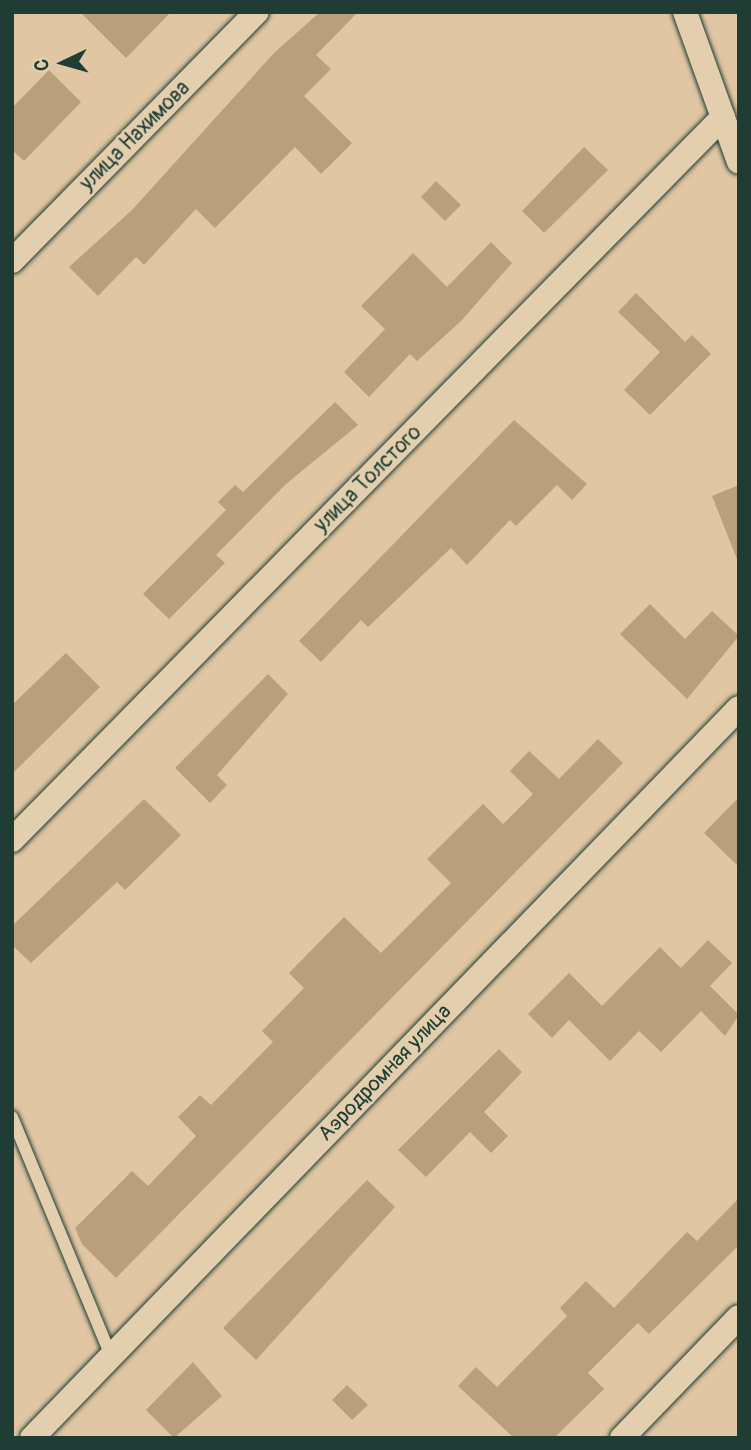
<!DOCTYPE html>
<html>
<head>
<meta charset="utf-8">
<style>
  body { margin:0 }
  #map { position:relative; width:751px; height:1450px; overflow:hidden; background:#e1c6a3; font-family:Pangolin,sans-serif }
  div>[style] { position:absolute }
  .building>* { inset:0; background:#ba9f7d }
  .roads { filter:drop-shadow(0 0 2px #1f3d34) drop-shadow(0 0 2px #1f3d34) }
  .service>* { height:12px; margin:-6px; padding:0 6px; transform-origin:6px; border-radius:6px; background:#e3cead }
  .minor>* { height:24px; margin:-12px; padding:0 12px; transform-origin:12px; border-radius:12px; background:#e3cead }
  span { translate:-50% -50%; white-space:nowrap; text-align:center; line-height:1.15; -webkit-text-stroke:5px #e3cead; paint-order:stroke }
  .street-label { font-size:21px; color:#1f3d34 }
  .frame { position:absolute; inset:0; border:14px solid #1f3d34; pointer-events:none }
  .north { position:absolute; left:28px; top:28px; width:70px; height:70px; -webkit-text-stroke:5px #e3cead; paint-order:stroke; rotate:265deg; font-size:19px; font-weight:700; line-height:28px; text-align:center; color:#1f3d34 }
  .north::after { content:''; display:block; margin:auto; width:24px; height:32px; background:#1f3d34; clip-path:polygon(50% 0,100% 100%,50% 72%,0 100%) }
</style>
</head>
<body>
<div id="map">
  <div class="building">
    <div style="clip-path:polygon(80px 12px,171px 12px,126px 58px)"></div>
    <div style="clip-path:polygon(320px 12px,358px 12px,316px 55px,331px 69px,304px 96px,352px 143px,321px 174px,295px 147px,215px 228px,196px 209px,144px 265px,136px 257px,98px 296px,69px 267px,132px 210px,274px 53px)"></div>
    <div style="clip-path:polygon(49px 70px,81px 102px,24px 161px,12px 150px,12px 108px)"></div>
    <div style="clip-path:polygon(584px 147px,608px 170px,544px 233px,522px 211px)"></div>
    <div style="clip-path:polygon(436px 181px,461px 205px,445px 221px,421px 197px)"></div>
    <div style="clip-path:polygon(491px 242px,512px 263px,461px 321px,417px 361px,410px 354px,369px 397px,344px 372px,385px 329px,361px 306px,413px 253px,447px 287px)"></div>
    <div style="clip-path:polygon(636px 293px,685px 342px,692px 335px,711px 354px,650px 415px,624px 390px,660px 352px,618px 312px)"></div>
    <div style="clip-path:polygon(335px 402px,358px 425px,286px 484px,216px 555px,225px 563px,169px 619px,143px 594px,226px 510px,218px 502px,235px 485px,243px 492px)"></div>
    <div style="clip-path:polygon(514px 420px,587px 484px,572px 500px,557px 485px,516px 526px,510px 520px,467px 565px,451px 548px,368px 627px,361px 620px,321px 662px,299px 641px)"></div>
    <div style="clip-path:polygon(739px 485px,739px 559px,737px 559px,712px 496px)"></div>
    <div style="clip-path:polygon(650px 604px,685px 639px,712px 611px,739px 636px,687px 699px,620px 634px)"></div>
    <div style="clip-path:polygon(66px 653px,100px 687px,12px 774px,12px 705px)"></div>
    <div style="clip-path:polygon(268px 674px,288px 694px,217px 775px,227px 785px,210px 803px,175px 768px)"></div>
    <div style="clip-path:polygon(598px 739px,623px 763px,116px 1278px,82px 1244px,75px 1228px,132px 1171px,148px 1186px,196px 1136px,178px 1117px,200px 1095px,211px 1105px,273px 1042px,262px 1031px,304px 988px,289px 973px,344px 917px,381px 953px,451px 883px,427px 859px,483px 804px,503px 824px,533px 794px,510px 771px,529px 751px,559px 779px)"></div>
    <div style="clip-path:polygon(739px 797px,739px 867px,704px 833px)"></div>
    <div style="clip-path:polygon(144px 799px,181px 835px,125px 890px,117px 882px,31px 963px,12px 945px,12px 926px)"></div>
    <div style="clip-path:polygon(708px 940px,732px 963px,710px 986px,739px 1015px,725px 1036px,701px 1011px,661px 1052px,639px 1031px,610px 1061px,569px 1020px,552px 1038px,528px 1014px,569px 973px,602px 1006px,660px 947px,681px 968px)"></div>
    <div style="clip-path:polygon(499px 1049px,522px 1072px,484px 1112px,508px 1136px,491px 1153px,470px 1132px,426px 1177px,398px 1150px)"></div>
    <div style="clip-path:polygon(367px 1180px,395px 1207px,256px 1360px,223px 1328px)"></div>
    <div style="clip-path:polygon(739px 1198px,739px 1245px,649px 1334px,638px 1323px,588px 1373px,604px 1389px,554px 1438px,514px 1438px,458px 1386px,476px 1367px,497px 1387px,567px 1316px,560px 1308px,586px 1281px,614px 1308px,687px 1232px,697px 1241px)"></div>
    <div style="clip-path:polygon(193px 1362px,222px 1396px,174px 1438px,146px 1410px)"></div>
    <div style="clip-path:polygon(347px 1385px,368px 1405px,352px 1420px,332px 1400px)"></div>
  </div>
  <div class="roads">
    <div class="service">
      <div style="left:12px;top:1117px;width:259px;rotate:67.5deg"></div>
    </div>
    <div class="minor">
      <div style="left:685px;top:12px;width:159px;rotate:70.2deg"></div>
      <div style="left:12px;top:261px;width:349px;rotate:-45.5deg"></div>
      <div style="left:12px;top:840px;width:1014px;rotate:-45.48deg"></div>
      <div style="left:32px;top:1438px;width:1016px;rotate:-45.92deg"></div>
      <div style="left:622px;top:1438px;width:168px;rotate:-46deg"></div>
    </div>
  </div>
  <div class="street-label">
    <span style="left:135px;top:136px;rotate:-45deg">улица Нахимова</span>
    <span style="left:368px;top:479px;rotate:-45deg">улица Толстого</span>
    <span style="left:385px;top:1073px;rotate:-46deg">Аэродромная улица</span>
  </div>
  <div class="frame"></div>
  <div class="north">С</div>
</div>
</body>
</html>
